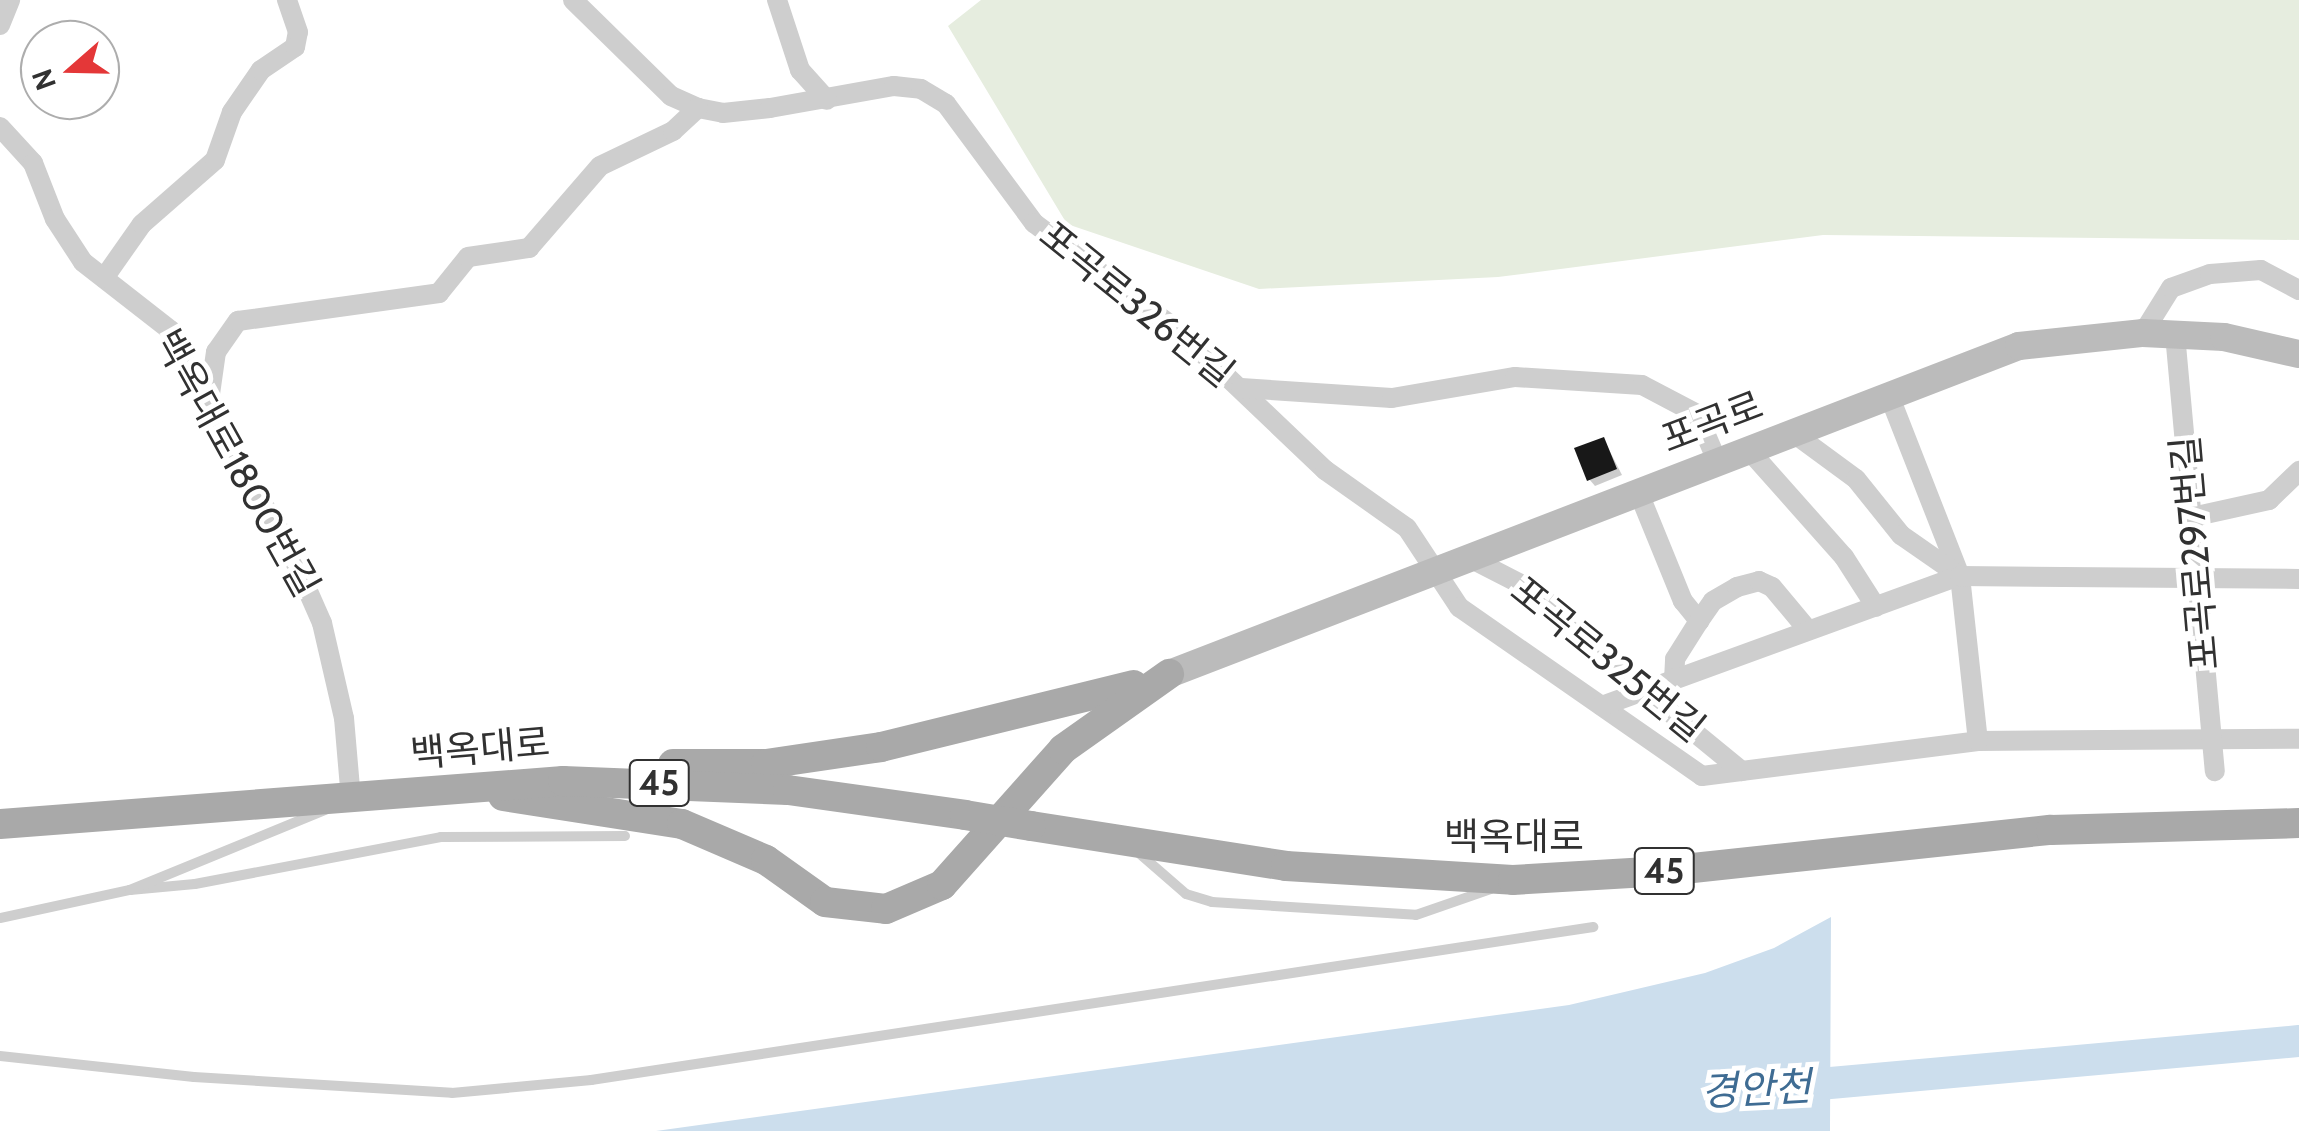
<!DOCTYPE html>
<html>
<head>
<meta charset="utf-8">
<style>
  body { margin:0 }
  #map { position:relative; width:2299px; height:1131px; overflow:hidden; background:#fff; font-family:Cabin,"Noto Sans KR",sans-serif }
  div>[style] { position:absolute }
  .green>* { inset:0; background:#e6eddf }
  .water>* { inset:0; background:#ccdeed }
  .shadow>* { inset:0; background:#0003 }
  .river>* { height:32px; margin:-16px; padding:0 16px; transform-origin:16px; border-radius:16px; background:#ccdeed }
  .building>* { inset:0; background:#181818 }
  .lane>* { height:10px; margin:-5px; padding:0 5px; transform-origin:5px; border-radius:5px; background:#cecece }
  .street>* { height:20px; margin:-10px; padding:0 10px; transform-origin:10px; border-radius:10px; background:#cecece }
  .secondary>* { height:28px; margin:-14px; padding:0 14px; transform-origin:14px; border-radius:14px; background:#bbb }
  .primary>* { height:30px; margin:-15px; padding:0 15px; transform-origin:15px; border-radius:15px; background:#a9a9a9 }
  .primary-bridge>* { height:30px; margin:-15px; padding:0 15px; transform-origin:15px; border-radius:15px; background:#a9a9a9 }
  span { translate:-50% -50%; white-space:nowrap; text-align:center; line-height:1.15; -webkit-text-stroke:10px #fff; paint-order:stroke }
  .shield-label span { padding:2px 8px; background:#fff; border:2px solid; border-radius:8px; -webkit-text-stroke-width:0 }
  .shield-label { font-size:35px; color:#313131; font-weight:700 }
  .street-label { font-size:38px; color:#313131 }
  .water-label { font-size:40px; color:#3f6c93; font-style:italic }
  .north { position:absolute; left:20px; top:20px; width:100px; height:100px; box-sizing:border-box; background:#fff; border:2px solid #adadad; border-radius:50%; rotate:250deg; font-size:28px; font-weight:700; line-height:40px; text-align:center; color:#313131 }
  .north::after { content:''; display:block; margin:auto; width:35px; height:45px; background:#e43738; clip-path:polygon(50% 0,100% 100%,50% 72%,0 100%) }
</style>
</head>
<body>
<div id="map">
  <div class="green">
    <div style="clip-path:polygon(981px 0,2299px 0,2299px 240px,1823px 235px,1498px 277px,1259px 289px,1067px 224px,948px 26px)"></div>
  </div>
  <div class="water">
    <div style="clip-path:polygon(1831px 917px,1830px 1131px,656px 1131px,1569px 1005px,1705px 973px,1774px 948px)"></div>
  </div>
  <div class="shadow">
    <div style="clip-path:polygon(1604px 440px,1622px 475px,1595px 486px,1589px 479px)"></div>
  </div>
  <div class="river">
    <div style="left:1786px;top:1087px;width:515px;rotate:-5.12deg"></div>
  </div>
  <div class="building">
    <div style="clip-path:polygon(1604px 437px,1617px 469px,1587px 481px,1574px 448px)"></div>
  </div>
  <div class="lane">
    <div style="left:1140px;top:854px;width:61px;rotate:41deg"></div>
    <div style="left:1186px;top:894px;width:27px;rotate:17deg"></div>
    <div style="left:1212px;top:902px;width:204px;rotate:3.6deg"></div>
    <div style="left:1416px;top:915px;width:79px;rotate:-19.1deg"></div>
    <div style="left:130px;top:890px;width:65px;rotate:-5.3deg"></div>
    <div style="left:195px;top:884px;width:250px;rotate:-10.8deg"></div>
    <div style="left:441px;top:837px;width:184px;rotate:-0.3deg"></div>
    <div style="left:0;top:918px;width:133px;rotate:-12.2deg"></div>
    <div style="left:130px;top:890px;width:211px;rotate:-22.3deg"></div>
    <div style="left:0;top:1056px;width:195px;rotate:6.2deg"></div>
    <div style="left:194px;top:1077px;width:258px;rotate:3.5deg"></div>
    <div style="left:452px;top:1093px;width:140px;rotate:-5.3deg"></div>
    <div style="left:591px;top:1080px;width:1014px;rotate:-8.68deg"></div>
  </div>
  <div class="street">
    <div style="left:573px;top:0;width:137px;rotate:44.4deg"></div>
    <div style="left:671px;top:96px;width:30px;rotate:24deg"></div>
    <div style="left:698px;top:108px;width:25px;rotate:11deg"></div>
    <div style="left:723px;top:113px;width:47px;rotate:-6.1deg"></div>
    <div style="left:770px;top:108px;width:126px;rotate:-10.1deg"></div>
    <div style="left:894px;top:86px;width:27px;rotate:6deg"></div>
    <div style="left:921px;top:89px;width:29px;rotate:31deg"></div>
    <div style="left:946px;top:104px;width:148px;rotate:53.5deg"></div>
    <div style="left:1034px;top:223px;width:181px;rotate:36.7deg"></div>
    <div style="left:1179px;top:331px;width:202px;rotate:43.6deg"></div>
    <div style="left:1325px;top:470px;width:100px;rotate:35.3deg"></div>
    <div style="left:1407px;top:528px;width:95px;rotate:56.6deg"></div>
    <div style="left:1459px;top:607px;width:296px;rotate:34.8deg"></div>
    <div style="left:1702px;top:776px;width:278px;rotate:-7.2deg"></div>
    <div style="left:1978px;top:741px;width:321px;rotate:-0.4deg"></div>
    <div style="left:777px;top:0;width:74px;rotate:71.8deg"></div>
    <div style="left:800px;top:70px;width:40px;rotate:48deg"></div>
    <div style="left:0;top:25px;width:27px;rotate:-68deg"></div>
    <div style="left:0;top:127px;width:49px;rotate:47.5deg"></div>
    <div style="left:33px;top:163px;width:60px;rotate:68.6deg"></div>
    <div style="left:55px;top:219px;width:51px;rotate:56.9deg"></div>
    <div style="left:83px;top:262px;width:110px;rotate:38deg"></div>
    <div style="left:170px;top:330px;width:117px;rotate:65.2deg"></div>
    <div style="left:219px;top:436px;width:122px;rotate:57.3deg"></div>
    <div style="left:285px;top:539px;width:92px;rotate:66.2deg"></div>
    <div style="left:322px;top:623px;width:98px;rotate:77deg"></div>
    <div style="left:344px;top:718px;width:81px;rotate:85.1deg"></div>
    <div style="left:104px;top:278px;width:66px;rotate:-54.9deg"></div>
    <div style="left:142px;top:224px;width:97px;rotate:-41.2deg"></div>
    <div style="left:215px;top:160px;width:51px;rotate:-70.5deg"></div>
    <div style="left:232px;top:112px;width:51px;rotate:-55.4deg"></div>
    <div style="left:261px;top:70px;width:41px;rotate:-34.1deg"></div>
    <div style="left:295px;top:47px;width:15px;rotate:-79deg"></div>
    <div style="left:298px;top:32px;width:34px;rotate:-109deg"></div>
    <div style="left:2143px;top:333px;width:53px;rotate:-58.1deg"></div>
    <div style="left:2171px;top:288px;width:41px;rotate:-19.7deg"></div>
    <div style="left:2210px;top:274px;width:51px;rotate:-4.5deg"></div>
    <div style="left:2261px;top:270px;width:43px;rotate:27.8deg"></div>
    <div style="left:2175px;top:334px;width:439px;rotate:84.8deg"></div>
    <div style="left:1241px;top:388px;width:151px;rotate:3.8deg"></div>
    <div style="left:1392px;top:398px;width:125px;rotate:-9.7deg"></div>
    <div style="left:1515px;top:377px;width:127px;rotate:3.6deg"></div>
    <div style="left:1642px;top:385px;width:62px;rotate:27.8deg"></div>
    <div style="left:1697px;top:414px;width:51px;rotate:66.9deg"></div>
    <div style="left:1889px;top:395px;width:194px;rotate:68.6deg"></div>
    <div style="left:1960px;top:576px;width:166px;rotate:83.8deg"></div>
    <div style="left:208px;top:408px;width:57px;rotate:-81.9deg"></div>
    <div style="left:216px;top:352px;width:38px;rotate:-55deg"></div>
    <div style="left:238px;top:321px;width:203px;rotate:-7.9deg"></div>
    <div style="left:439px;top:293px;width:46px;rotate:-51.1deg"></div>
    <div style="left:468px;top:257px;width:62px;rotate:-8.4deg"></div>
    <div style="left:529px;top:248px;width:108px;rotate:-49.1deg"></div>
    <div style="left:600px;top:166px;width:81px;rotate:-25.6deg"></div>
    <div style="left:673px;top:131px;width:34px;rotate:-43deg"></div>
    <div style="left:1792px;top:432px;width:79px;rotate:36.3deg"></div>
    <div style="left:1856px;top:479px;width:72px;rotate:51.2deg"></div>
    <div style="left:1901px;top:535px;width:72px;rotate:34.8deg"></div>
    <div style="left:1748px;top:449px;width:144px;rotate:48.4deg"></div>
    <div style="left:1844px;top:557px;width:59px;rotate:57.4deg"></div>
    <div style="left:1638px;top:491px;width:119px;rotate:67.8deg"></div>
    <div style="left:1683px;top:601px;width:26px;rotate:51deg"></div>
    <div style="left:2192px;top:517px;width:79px;rotate:-12.4deg"></div>
    <div style="left:2269px;top:500px;width:42px;rotate:-44deg"></div>
    <div style="left:1468px;top:557px;width:83px;rotate:27.2deg"></div>
    <div style="left:1542px;top:595px;width:41px;rotate:52.9deg"></div>
    <div style="left:1567px;top:628px;width:226px;rotate:39.3deg"></div>
    <div style="left:1674px;top:680px;width:21px;rotate:-87deg"></div>
    <div style="left:1675px;top:659px;width:45px;rotate:-57.7deg"></div>
    <div style="left:1699px;top:621px;width:24px;rotate:-55deg"></div>
    <div style="left:1713px;top:601px;width:28px;rotate:-30deg"></div>
    <div style="left:1737px;top:587px;width:23px;rotate:-15deg"></div>
    <div style="left:1759px;top:581px;width:14px;rotate:25deg"></div>
    <div style="left:1772px;top:587px;width:56px;rotate:50.1deg"></div>
    <div style="left:1602px;top:706px;width:381px;rotate:-20deg"></div>
    <div style="left:1960px;top:576px;width:339px;rotate:0.5deg"></div>
  </div>
  <div class="secondary">
    <div style="left:1169px;top:674px;width:911px;rotate:-21.1deg"></div>
    <div style="left:2019px;top:346px;width:125px;rotate:-6deg"></div>
    <div style="left:2143px;top:333px;width:81px;rotate:2.8deg"></div>
    <div style="left:2224px;top:337px;width:77px;rotate:12.8deg"></div>
  </div>
  <div class="primary">
    <div style="left:673px;top:764px;width:93px"></div>
    <div style="left:766px;top:764px;width:116px;rotate:-8.4deg"></div>
    <div style="left:881px;top:747px;width:260px;rotate:-13.8deg"></div>
    <div style="left:503px;top:796px;width:181px;rotate:8.9deg"></div>
    <div style="left:682px;top:824px;width:91px;rotate:23.2deg"></div>
    <div style="left:766px;top:860px;width:72px;rotate:35.4deg"></div>
    <div style="left:825px;top:902px;width:61px;rotate:6.5deg"></div>
    <div style="left:886px;top:909px;width:61px;rotate:-23.2deg"></div>
    <div style="left:942px;top:885px;width:182px;rotate:-48.3deg"></div>
    <div style="left:1063px;top:749px;width:130px;rotate:-35.3deg"></div>
    <div style="left:0;top:824px;width:565px;rotate:-4.37deg"></div>
    <div style="left:563px;top:781px;width:225px;rotate:2.3deg"></div>
    <div style="left:788px;top:790px;width:179px;rotate:8deg"></div>
    <div style="left:1031px;top:826px;width:258px;rotate:8.9deg"></div>
    <div style="left:1286px;top:866px;width:227px;rotate:3.5deg"></div>
    <div style="left:1513px;top:880px;width:152px;rotate:-3.4deg"></div>
    <div style="left:1665px;top:871px;width:388px;rotate:-6.1deg"></div>
    <div style="left:2051px;top:830px;width:248px;rotate:-1.6deg"></div>
  </div>
  <div class="primary-bridge">
    <div style="left:965px;top:815px;width:67px;rotate:9.5deg"></div>
  </div>
  <div class="shield-label">
    <span style="left:659px;top:783px">45</span>
    <span style="left:1664px;top:871px">45</span>
  </div>
  <div class="street-label">
    <span style="left:1137px;top:304px;rotate:39deg">포곡로326번길</span>
    <span style="left:1712px;top:422px;rotate:-21deg">포곡로</span>
    <span style="left:237px;top:463px;rotate:61deg">백옥대로1800번길</span>
    <span style="left:2195px;top:553px;rotate:-95deg">포곡로297번길</span>
    <span style="left:1608px;top:659px;rotate:39deg">포곡로325번길</span>
    <span style="left:480px;top:748px;rotate:-5deg">백옥대로</span>
    <span style="left:1514px;top:837px">백옥대로</span>
  </div>
  <div class="water-label">
    <span style="left:1756px;top:1089px;rotate:-3deg">경안천</span>
  </div>
  <div class="north">N</div>
</div>
</body>
</html>
